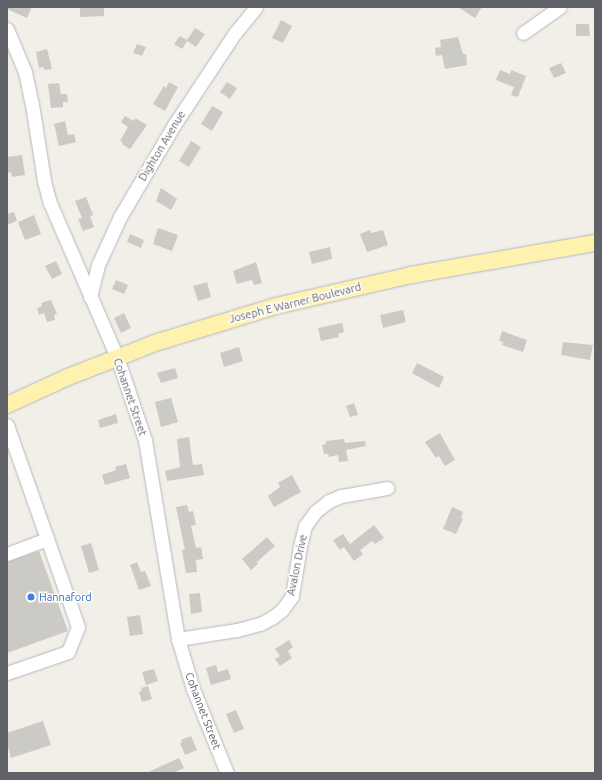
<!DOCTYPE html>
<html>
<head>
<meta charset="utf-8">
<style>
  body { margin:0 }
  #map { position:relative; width:602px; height:780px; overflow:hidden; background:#f1efe8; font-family:Ubuntu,sans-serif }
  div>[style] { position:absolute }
  .building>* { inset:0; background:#cccac5 }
  .roads { filter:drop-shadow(0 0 1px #b5b8bc) drop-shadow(0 0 1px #b5b8bc) }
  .minor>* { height:13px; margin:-6.5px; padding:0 6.5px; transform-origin:6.5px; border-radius:6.5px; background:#fff }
  .major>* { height:16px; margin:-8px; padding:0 8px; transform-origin:8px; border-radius:8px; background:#fff2af }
  .dots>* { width:11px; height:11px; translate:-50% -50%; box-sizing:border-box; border:2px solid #fff; border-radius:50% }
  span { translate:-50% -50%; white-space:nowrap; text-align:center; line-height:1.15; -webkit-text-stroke:3px #fff; paint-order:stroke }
  .street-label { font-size:11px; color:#5f6368 }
  .shop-label { font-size:11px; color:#366cbe }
  .left { translate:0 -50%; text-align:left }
  .frame { position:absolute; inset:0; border:8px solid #5f6368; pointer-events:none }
</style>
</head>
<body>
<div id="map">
  <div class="building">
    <div style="clip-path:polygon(7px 7px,32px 7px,27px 18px,7px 9px)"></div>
    <div style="clip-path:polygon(87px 7px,104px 7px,104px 16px,80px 17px,80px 8px)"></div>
    <div style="clip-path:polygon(458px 7px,482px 7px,475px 18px)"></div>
    <div style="clip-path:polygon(281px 20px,292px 26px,283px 43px,272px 38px)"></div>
    <div style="clip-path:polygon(576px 24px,589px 24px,590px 36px,576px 36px)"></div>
    <div style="clip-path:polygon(195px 28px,205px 34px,196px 47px,187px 41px,182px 49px,174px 44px,180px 36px,187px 40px)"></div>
    <div style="clip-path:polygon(458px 37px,463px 54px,466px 54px,467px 65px,445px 69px,442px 55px,436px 56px,435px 48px,441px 47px,440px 40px)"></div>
    <div style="clip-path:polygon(137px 44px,146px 47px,142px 56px,133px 53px)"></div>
    <div style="clip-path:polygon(47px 49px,52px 69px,44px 70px,44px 67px,39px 68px,36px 52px)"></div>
    <div style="clip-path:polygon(561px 63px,566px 73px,554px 78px,549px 68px)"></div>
    <div style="clip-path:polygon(500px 70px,510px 74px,511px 70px,526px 76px,518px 97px,511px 95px,514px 87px,496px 80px)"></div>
    <div style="clip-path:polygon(169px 82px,178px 87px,165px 111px,153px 104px,164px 86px,166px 88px)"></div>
    <div style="clip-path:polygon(227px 82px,237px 88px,230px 99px,220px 92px)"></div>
    <div style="clip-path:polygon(59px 83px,61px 94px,67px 94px,68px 102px,63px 102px,63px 107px,51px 108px,48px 84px)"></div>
    <div style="clip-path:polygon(212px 106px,223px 112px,212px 131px,201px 124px)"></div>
    <div style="clip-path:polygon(125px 116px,134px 121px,135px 118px,147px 125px,130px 149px,122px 144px,123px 142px,120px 141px,128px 127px,121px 122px)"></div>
    <div style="clip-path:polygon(65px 121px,68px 135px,74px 134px,76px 142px,59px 146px,54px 124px)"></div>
    <div style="clip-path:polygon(191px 141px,201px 147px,189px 167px,179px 161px)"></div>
    <div style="clip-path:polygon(22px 155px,25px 175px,12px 177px,11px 172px,7px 173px,7px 157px)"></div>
    <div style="clip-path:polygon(161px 188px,177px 199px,171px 210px,156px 201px)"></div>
    <div style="clip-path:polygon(86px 197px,93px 215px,90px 216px,94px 227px,83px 231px,78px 219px,82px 218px,75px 201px)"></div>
    <div style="clip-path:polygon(14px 212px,17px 221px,7px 225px,7px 214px)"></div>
    <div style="clip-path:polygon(34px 215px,41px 234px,25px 240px,18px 222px)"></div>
    <div style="clip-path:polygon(158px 228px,178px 235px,172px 251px,153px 244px)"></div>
    <div style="clip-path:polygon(370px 230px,371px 233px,383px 230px,388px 245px,367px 252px,360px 234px)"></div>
    <div style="clip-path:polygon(130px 234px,144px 240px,141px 248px,127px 242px)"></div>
    <div style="clip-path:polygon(330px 247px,332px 259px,312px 264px,309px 252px)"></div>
    <div style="clip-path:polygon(56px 261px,62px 274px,52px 279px,45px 266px)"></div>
    <div style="clip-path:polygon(256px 262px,262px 283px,254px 285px,252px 280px,237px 284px,233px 271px)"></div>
    <div style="clip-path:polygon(116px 280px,128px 285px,124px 294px,112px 289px)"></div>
    <div style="clip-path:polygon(207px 282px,211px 297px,198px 301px,193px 286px)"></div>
    <div style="clip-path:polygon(51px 300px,57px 314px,54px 315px,55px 320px,47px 322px,44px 313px,39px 315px,37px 308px,42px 306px,41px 303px)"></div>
    <div style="clip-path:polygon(403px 310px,406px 322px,383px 328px,380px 315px)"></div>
    <div style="clip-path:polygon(124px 313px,131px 328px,121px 333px,114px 318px)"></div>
    <div style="clip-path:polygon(342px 323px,344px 332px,338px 334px,339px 337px,321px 341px,318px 328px)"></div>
    <div style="clip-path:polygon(502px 331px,527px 340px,523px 352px,502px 345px,503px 342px,499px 341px)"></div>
    <div style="clip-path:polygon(563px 342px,593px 345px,590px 360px,561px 355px)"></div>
    <div style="clip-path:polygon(239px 347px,243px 361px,224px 367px,220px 353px)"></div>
    <div style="clip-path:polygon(417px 363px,444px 377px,439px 388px,412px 373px)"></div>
    <div style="clip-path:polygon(175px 368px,178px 378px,161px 383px,157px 373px)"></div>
    <div style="clip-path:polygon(171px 398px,178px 422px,161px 427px,155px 402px)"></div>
    <div style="clip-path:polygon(354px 403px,358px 415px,350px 417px,346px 406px)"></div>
    <div style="clip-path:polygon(116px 414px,118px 423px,100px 428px,98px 420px)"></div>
    <div style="clip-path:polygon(440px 433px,455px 460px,445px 466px,439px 456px,436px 458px,425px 442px)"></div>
    <div style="clip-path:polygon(189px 437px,193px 465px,202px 464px,204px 475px,167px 481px,165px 471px,180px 467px,177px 439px)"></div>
    <div style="clip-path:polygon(344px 439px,345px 443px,365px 441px,366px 446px,346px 450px,348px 461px,339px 462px,338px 455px,329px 457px,328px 454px,324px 454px,322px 445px,326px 444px,326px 441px)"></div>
    <div style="clip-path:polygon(126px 464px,130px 478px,105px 485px,102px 475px,116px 470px,115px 467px)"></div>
    <div style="clip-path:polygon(292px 475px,301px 492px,274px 507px,268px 496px,280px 487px,278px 483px)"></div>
    <div style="clip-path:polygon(187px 505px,189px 512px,193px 511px,196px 525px,191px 526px,196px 548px,201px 547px,203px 559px,196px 560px,197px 572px,186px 573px,182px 550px,185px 550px,176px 507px)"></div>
    <div style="clip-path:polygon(452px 507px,463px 512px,461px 518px,463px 519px,456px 534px,443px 529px)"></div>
    <div style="clip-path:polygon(374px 525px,384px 538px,375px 544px,372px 541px,360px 550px,363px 554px,354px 561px,344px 547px,340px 550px,333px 540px,343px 534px,350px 544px)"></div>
    <div style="clip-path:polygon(267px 537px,275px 546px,257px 562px,258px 564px,251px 570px,242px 559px)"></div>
    <div style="clip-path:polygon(91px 543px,99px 570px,89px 573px,81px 546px)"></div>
    <div style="clip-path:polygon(39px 551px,68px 631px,7px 653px,7px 562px)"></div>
    <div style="clip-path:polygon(137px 562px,141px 572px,145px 571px,151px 586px,139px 590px,130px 565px)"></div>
    <div style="clip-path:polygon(200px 593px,202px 612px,191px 614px,189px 594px)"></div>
    <div style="clip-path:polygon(140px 615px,143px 634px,130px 636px,127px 617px)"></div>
    <div style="clip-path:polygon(289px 640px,293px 647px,288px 651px,292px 658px,280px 666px,275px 659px,280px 656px,275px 649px)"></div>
    <div style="clip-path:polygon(216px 665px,218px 672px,228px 669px,231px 679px,211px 685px,206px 668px)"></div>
    <div style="clip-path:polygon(154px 669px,158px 681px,146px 685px,142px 672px)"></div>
    <div style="clip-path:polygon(148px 686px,152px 699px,142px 702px,139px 692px,142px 691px,141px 688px)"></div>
    <div style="clip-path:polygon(236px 710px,244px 729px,234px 733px,226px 714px)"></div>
    <div style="clip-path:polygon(43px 721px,51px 745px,11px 758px,7px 744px,7px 733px)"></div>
    <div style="clip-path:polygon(191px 736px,197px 750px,185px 755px,180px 743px,182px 743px,181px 740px)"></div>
    <div style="clip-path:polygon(179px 758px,184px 768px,173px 773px,146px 773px)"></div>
  </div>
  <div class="roads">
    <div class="minor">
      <div style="left:7px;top:29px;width:47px;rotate:67.3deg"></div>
      <div style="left:25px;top:72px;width:33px;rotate:78deg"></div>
      <div style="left:32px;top:104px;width:78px;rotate:81.1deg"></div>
      <div style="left:44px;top:181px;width:23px;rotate:75deg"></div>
      <div style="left:50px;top:203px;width:168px;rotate:66.5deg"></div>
      <div style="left:117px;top:357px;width:88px;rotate:71.4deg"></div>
      <div style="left:145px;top:440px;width:202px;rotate:80.6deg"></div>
      <div style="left:178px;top:639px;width:52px;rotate:73.3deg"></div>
      <div style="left:193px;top:689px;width:91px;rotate:68deg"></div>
      <div style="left:523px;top:33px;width:45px;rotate:-35.1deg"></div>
      <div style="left:90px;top:297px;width:33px;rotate:-76deg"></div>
      <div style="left:98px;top:265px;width:53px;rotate:-65.4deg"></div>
      <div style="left:120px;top:217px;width:107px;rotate:-59.6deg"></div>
      <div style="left:174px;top:125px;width:110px;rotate:-56.5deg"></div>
      <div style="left:235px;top:33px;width:33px;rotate:-51deg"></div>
      <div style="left:7px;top:425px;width:214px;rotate:70.6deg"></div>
      <div style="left:78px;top:627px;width:27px;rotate:112deg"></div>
      <div style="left:68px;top:652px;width:65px;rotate:161deg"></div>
      <div style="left:7px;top:554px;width:43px;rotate:-20.6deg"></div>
      <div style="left:178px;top:639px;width:60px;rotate:-8.7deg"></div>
      <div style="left:237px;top:630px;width:24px;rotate:-15deg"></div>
      <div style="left:260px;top:624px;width:15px;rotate:-28deg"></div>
      <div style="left:273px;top:617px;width:11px;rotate:-38deg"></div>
      <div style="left:282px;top:610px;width:17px;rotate:-54deg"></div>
      <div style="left:292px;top:596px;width:51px;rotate:-80.9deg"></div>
      <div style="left:300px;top:546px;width:21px;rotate:-76deg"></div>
      <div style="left:305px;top:526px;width:17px;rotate:-54deg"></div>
      <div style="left:315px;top:512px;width:18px;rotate:-38deg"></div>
      <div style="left:329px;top:501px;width:13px;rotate:-23deg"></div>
      <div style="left:341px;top:496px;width:47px;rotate:-9.9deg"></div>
    </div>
    <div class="major">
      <div style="left:7px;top:405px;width:67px;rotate:-24.7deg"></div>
      <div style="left:68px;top:377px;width:97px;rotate:-21.3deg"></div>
      <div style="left:158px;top:342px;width:123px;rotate:-17deg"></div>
      <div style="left:276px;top:306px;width:139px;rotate:-12.9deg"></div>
      <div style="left:411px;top:275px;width:187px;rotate:-9.9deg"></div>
    </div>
  </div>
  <div class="dots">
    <div style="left:31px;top:597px;background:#3f7fe0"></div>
  </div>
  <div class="street-label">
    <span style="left:162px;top:146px;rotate:-59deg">Dighton Avenue</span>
    <span style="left:295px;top:303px;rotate:-14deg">Joseph E Warner Boulevard</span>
    <span style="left:130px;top:397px;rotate:71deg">Cohannet Street</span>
    <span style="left:297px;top:565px;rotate:-78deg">Avalon Drive</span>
    <span style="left:203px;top:711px;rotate:69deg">Cohannet Street</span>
  </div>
  <div class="shop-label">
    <span class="left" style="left:39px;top:597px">Hannaford</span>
  </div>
  <div class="frame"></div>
</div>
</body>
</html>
